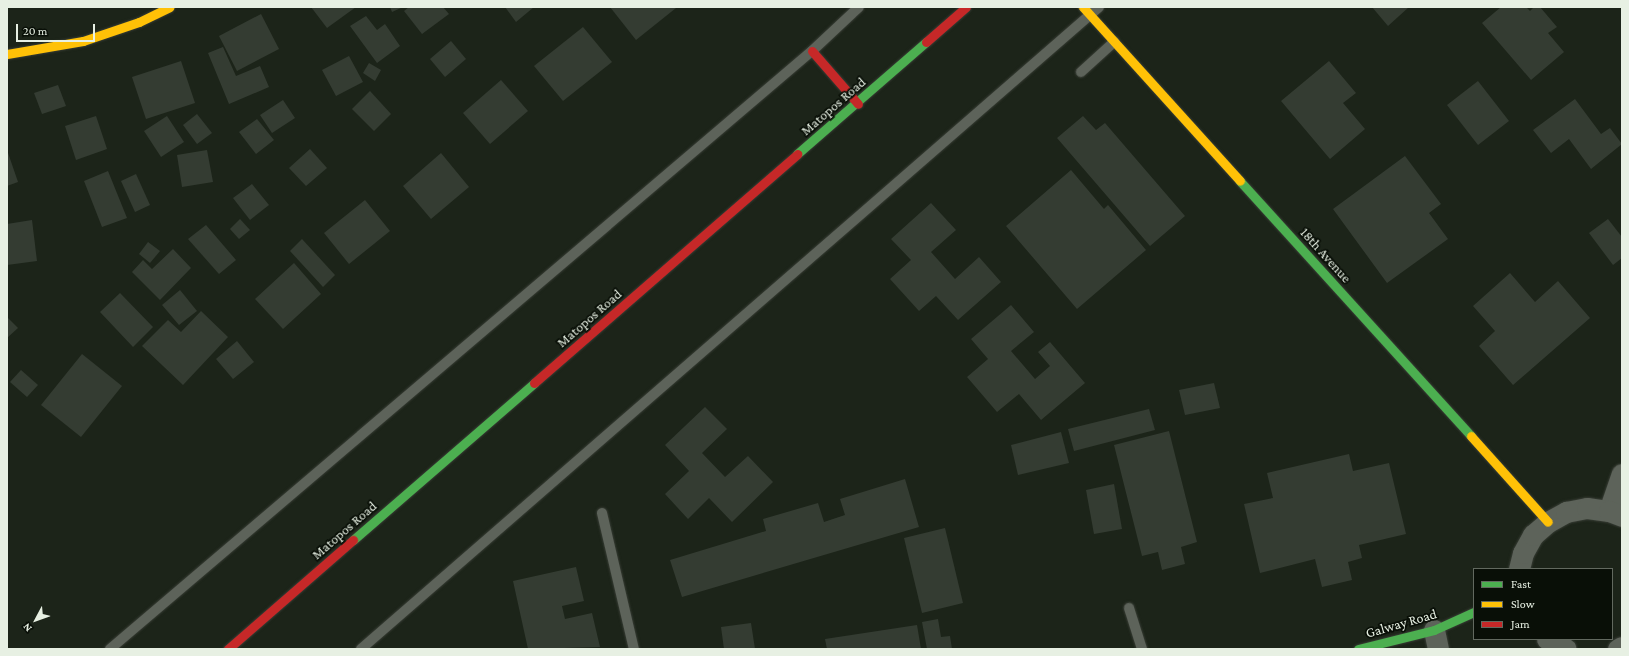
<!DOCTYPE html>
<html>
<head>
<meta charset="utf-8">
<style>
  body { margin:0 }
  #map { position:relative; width:1629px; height:656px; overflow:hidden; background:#1c2419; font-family:"Crimson Pro",serif }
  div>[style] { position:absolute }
  .building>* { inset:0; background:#343c32 }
  .roads { filter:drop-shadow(0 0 1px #383d35) drop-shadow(0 0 1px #383d35) }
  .lane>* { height:10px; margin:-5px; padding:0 5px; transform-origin:5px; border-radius:5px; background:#5d635a }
  .street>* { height:21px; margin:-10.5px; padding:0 10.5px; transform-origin:10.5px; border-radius:10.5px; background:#5d635a }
  .fast>* { height:9px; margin:-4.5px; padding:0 4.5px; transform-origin:4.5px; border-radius:4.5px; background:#4caf50 }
  .slow>* { height:9px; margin:-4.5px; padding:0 4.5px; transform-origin:4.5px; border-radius:4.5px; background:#ffc107 }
  .jam>* { height:9px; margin:-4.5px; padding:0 4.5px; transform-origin:4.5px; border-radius:4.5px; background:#c62828 }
  span { translate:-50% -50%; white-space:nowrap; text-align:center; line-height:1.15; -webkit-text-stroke:3.5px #090f07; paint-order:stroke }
  .street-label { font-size:14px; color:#e7f0e3 }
  .frame { position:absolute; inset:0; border:8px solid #e7f0e3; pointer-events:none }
  .legend { position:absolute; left:1473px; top:568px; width:140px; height:72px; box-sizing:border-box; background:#090f07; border:1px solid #62695f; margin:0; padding:5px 7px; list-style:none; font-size:12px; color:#e7f0e3 }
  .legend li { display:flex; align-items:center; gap:8px; height:20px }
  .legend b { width:20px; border:1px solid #62695f }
  .north { position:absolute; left:16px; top:600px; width:40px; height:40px; -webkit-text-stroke:3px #090f07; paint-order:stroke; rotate:229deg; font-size:11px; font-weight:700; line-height:16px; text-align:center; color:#e7f0e3 }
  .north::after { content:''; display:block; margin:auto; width:14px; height:18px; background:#e7f0e3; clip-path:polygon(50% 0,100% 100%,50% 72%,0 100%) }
  .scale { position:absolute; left:16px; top:24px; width:79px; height:18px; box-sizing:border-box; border:2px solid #e7f0e3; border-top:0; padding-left:5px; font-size:12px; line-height:14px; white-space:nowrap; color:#e7f0e3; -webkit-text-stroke:3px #090f07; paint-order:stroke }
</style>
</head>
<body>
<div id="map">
  <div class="building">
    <div style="clip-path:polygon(311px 7px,356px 7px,327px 28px)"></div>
    <div style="clip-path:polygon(390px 7px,403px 7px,392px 12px)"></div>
    <div style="clip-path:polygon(409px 7px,443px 7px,449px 14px,422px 34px,404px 11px)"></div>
    <div style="clip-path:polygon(505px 7px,534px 7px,516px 22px)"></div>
    <div style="clip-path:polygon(610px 7px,675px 7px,676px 8px,636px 40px)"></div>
    <div style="clip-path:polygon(1372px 7px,1409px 7px,1388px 26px)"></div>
    <div style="clip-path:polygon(1501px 7px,1526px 7px,1530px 11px,1534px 7px,1540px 7px,1557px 27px,1548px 33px,1564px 52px,1531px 80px,1482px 23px)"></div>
    <div style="clip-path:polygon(261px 14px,279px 49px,237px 71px,219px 36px)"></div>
    <div style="clip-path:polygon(366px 16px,377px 30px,385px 24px,400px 46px,377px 63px,350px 26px)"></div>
    <div style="clip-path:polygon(583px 27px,612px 62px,563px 101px,534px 66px)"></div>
    <div style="clip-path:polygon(451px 41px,466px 59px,445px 77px,430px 59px)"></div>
    <div style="clip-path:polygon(223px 47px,236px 76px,260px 66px,269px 87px,229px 104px,208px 53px)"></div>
    <div style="clip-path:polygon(349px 56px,363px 82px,336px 96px,322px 70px)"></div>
    <div style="clip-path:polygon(181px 61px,195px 103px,146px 119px,132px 77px)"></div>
    <div style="clip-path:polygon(1329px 61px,1356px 93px,1343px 103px,1365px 129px,1330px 159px,1281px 101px)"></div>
    <div style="clip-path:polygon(369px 63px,381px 70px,375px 81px,363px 73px)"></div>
    <div style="clip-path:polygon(501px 80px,528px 111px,490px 144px,463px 113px)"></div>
    <div style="clip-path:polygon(1478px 81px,1509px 121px,1478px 145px,1447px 105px)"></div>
    <div style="clip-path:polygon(58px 85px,66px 106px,42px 114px,34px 93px)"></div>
    <div style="clip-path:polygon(370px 91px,391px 114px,374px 131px,352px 109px)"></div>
    <div style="clip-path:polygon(1575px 99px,1601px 134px,1610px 128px,1622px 144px,1591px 169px,1569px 139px,1551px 153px,1533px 130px)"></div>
    <div style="clip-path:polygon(283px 100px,295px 118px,272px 133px,260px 115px)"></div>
    <div style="clip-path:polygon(197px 114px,212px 133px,197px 144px,183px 125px)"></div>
    <div style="clip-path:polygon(96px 116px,107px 149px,76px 160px,65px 126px)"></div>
    <div style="clip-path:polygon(167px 116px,184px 142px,161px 157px,144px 131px)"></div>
    <div style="clip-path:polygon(1083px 116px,1096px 130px,1105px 123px,1185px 216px,1150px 246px,1057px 138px)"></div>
    <div style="clip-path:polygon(257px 119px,274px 140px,256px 154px,239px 132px)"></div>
    <div style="clip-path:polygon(310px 149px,327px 168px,306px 186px,289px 168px)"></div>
    <div style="clip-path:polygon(7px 150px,18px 182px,7px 186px)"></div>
    <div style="clip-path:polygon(207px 150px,213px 182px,182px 187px,177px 155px)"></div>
    <div style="clip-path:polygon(441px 153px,469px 187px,431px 219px,403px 186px)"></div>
    <div style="clip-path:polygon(1405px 156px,1441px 204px,1429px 213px,1448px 239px,1387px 283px,1333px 209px)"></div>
    <div style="clip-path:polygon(1071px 170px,1104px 209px,1108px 205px,1146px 250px,1077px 309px,1006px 226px)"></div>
    <div style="clip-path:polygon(108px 171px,127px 218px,102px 227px,84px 181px)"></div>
    <div style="clip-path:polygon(136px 174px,150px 205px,135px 212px,121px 181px)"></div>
    <div style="clip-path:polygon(252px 184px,269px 205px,250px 220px,233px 198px)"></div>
    <div style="clip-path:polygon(365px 200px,390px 231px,349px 264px,324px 233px)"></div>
    <div style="clip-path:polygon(931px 203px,956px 230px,931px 252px,955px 279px,979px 257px,1001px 282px,958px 320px,936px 296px,919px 311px,890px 279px,911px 260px,891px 239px)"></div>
    <div style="clip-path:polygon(240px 219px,250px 230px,239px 239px,230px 229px)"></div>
    <div style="clip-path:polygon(1608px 219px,1622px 237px,1622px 258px,1613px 265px,1589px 233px)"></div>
    <div style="clip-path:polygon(32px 220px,37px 261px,7px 265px,7px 224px)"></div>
    <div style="clip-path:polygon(206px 225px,236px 260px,219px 274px,188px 239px)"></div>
    <div style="clip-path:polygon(302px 239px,335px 275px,323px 287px,290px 251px)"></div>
    <div style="clip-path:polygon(148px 242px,160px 251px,150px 263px,139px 254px)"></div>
    <div style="clip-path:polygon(173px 249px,191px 268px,160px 300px,132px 272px,143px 260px,152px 269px)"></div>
    <div style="clip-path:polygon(294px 263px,321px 294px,283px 329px,255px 299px)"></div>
    <div style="clip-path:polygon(1510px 273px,1535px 302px,1558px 281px,1590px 318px,1513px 385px,1479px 346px,1495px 331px,1473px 306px)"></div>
    <div style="clip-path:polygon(180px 290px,197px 311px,179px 325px,162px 305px)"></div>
    <div style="clip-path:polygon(120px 293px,153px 327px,133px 347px,100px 312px)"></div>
    <div style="clip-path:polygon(1011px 305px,1034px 332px,1011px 351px,1035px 379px,1050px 366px,1038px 352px,1050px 342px,1085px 383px,1041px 420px,1019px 394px,997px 412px,967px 377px,988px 359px,971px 339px)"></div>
    <div style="clip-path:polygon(201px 311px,228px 337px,183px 385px,142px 346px,168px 320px,181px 332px)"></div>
    <div style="clip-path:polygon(7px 317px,18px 328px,7px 338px)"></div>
    <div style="clip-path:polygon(237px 341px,254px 362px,233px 379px,216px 359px)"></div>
    <div style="clip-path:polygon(82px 354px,122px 386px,81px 437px,41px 405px)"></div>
    <div style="clip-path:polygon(21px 370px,38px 385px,27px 397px,10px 382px)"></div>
    <div style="clip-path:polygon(1214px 383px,1220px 408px,1185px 415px,1179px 390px)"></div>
    <div style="clip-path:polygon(705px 407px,727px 429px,702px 453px,725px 477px,748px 456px,773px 482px,732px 522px,709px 498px,688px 519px,665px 494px,689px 471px,665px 445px)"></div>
    <div style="clip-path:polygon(1149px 409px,1155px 430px,1074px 451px,1068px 429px)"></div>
    <div style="clip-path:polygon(1169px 431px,1197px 542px,1181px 547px,1185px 564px,1162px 570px,1158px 552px,1142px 556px,1114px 445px)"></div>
    <div style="clip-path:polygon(1061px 432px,1069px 463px,1018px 475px,1011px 445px)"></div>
    <div style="clip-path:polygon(1349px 454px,1353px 471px,1389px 463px,1406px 534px,1359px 545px,1362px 558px,1348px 562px,1352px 580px,1322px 587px,1315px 559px,1260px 573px,1244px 504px,1273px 498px,1267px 473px)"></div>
    <div style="clip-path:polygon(905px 479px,919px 527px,682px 597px,670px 560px,766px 531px,763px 519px,818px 503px,824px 522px,845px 515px,840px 499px)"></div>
    <div style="clip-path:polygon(1114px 484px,1122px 529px,1094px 534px,1086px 490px)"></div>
    <div style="clip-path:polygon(945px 528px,963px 603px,922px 613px,904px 538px)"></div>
    <div style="clip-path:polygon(576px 567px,584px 601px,562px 606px,565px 619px,592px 613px,600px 647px,528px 649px,513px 581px)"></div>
    <div style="clip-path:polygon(938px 619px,941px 637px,950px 636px,952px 649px,927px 649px,922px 622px)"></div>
    <div style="clip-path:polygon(751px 623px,755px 649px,724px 649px,721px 627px)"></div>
    <div style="clip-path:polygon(917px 625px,921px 649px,827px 649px,825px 639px)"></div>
  </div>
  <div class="roads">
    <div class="lane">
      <div style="left:1081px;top:72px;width:45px;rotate:-42.3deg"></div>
      <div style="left:602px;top:513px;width:140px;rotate:76.8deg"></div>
      <div style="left:1129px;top:608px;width:43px;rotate:72.4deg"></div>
      <div style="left:110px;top:649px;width:922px;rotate:-40.43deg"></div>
      <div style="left:812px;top:51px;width:64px;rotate:-43.1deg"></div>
      <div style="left:361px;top:649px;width:978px;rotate:-41.02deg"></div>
    </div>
    <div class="street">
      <div style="left:1609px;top:511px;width:39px;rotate:-71deg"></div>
      <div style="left:1519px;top:569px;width:16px;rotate:-76deg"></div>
      <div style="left:1523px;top:553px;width:21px;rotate:-61deg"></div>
      <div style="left:1533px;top:535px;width:20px;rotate:-41deg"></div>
      <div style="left:1548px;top:522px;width:21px;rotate:-29deg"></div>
      <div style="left:1566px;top:512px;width:21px;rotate:-11deg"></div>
      <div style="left:1587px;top:508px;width:22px;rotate:8deg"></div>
      <div style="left:1609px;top:511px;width:14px;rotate:21deg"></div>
      <div style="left:1434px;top:630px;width:19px;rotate:78deg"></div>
      <div style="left:1547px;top:639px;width:21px;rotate:28deg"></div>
      <div style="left:1618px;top:649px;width:4px;rotate:-27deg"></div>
    </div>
    <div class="fast">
      <div style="left:797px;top:154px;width:171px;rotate:-41deg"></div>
      <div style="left:1240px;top:181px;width:344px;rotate:47.8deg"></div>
      <div style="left:353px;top:540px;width:240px;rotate:-40.9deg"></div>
      <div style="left:1358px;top:649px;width:78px;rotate:-14deg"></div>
      <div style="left:1434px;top:630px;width:44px;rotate:-24.2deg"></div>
    </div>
    <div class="slow">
      <div style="left:1083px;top:7px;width:234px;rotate:47.9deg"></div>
      <div style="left:7px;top:54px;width:77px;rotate:-9.7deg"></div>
      <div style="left:83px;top:41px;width:59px;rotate:-18.7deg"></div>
      <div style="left:139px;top:22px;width:34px;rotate:-26deg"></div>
      <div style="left:1471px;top:436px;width:115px;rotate:48.2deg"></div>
    </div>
    <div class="jam">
      <div style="left:926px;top:42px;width:53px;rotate:-41.2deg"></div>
      <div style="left:812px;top:51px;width:70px;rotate:49deg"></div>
      <div style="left:534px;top:383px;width:349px;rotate:-41deg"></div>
      <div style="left:228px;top:649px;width:166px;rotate:-41.1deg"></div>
    </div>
  </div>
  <div class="street-label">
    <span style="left:833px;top:106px;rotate:-41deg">Matopos Road</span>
    <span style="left:1326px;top:255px;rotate:48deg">18th Avenue</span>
    <span style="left:589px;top:318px;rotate:-41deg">Matopos Road</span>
    <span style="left:344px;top:530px;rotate:-41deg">Matopos Road</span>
    <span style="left:1401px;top:623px;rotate:-16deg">Galway Road</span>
  </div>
  <div class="frame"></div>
  <ul class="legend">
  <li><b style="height:5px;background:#4caf50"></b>Fast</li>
  <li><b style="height:5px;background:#ffc107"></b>Slow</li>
  <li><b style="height:5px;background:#c62828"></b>Jam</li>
  </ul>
  <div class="north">N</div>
  <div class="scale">20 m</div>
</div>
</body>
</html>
